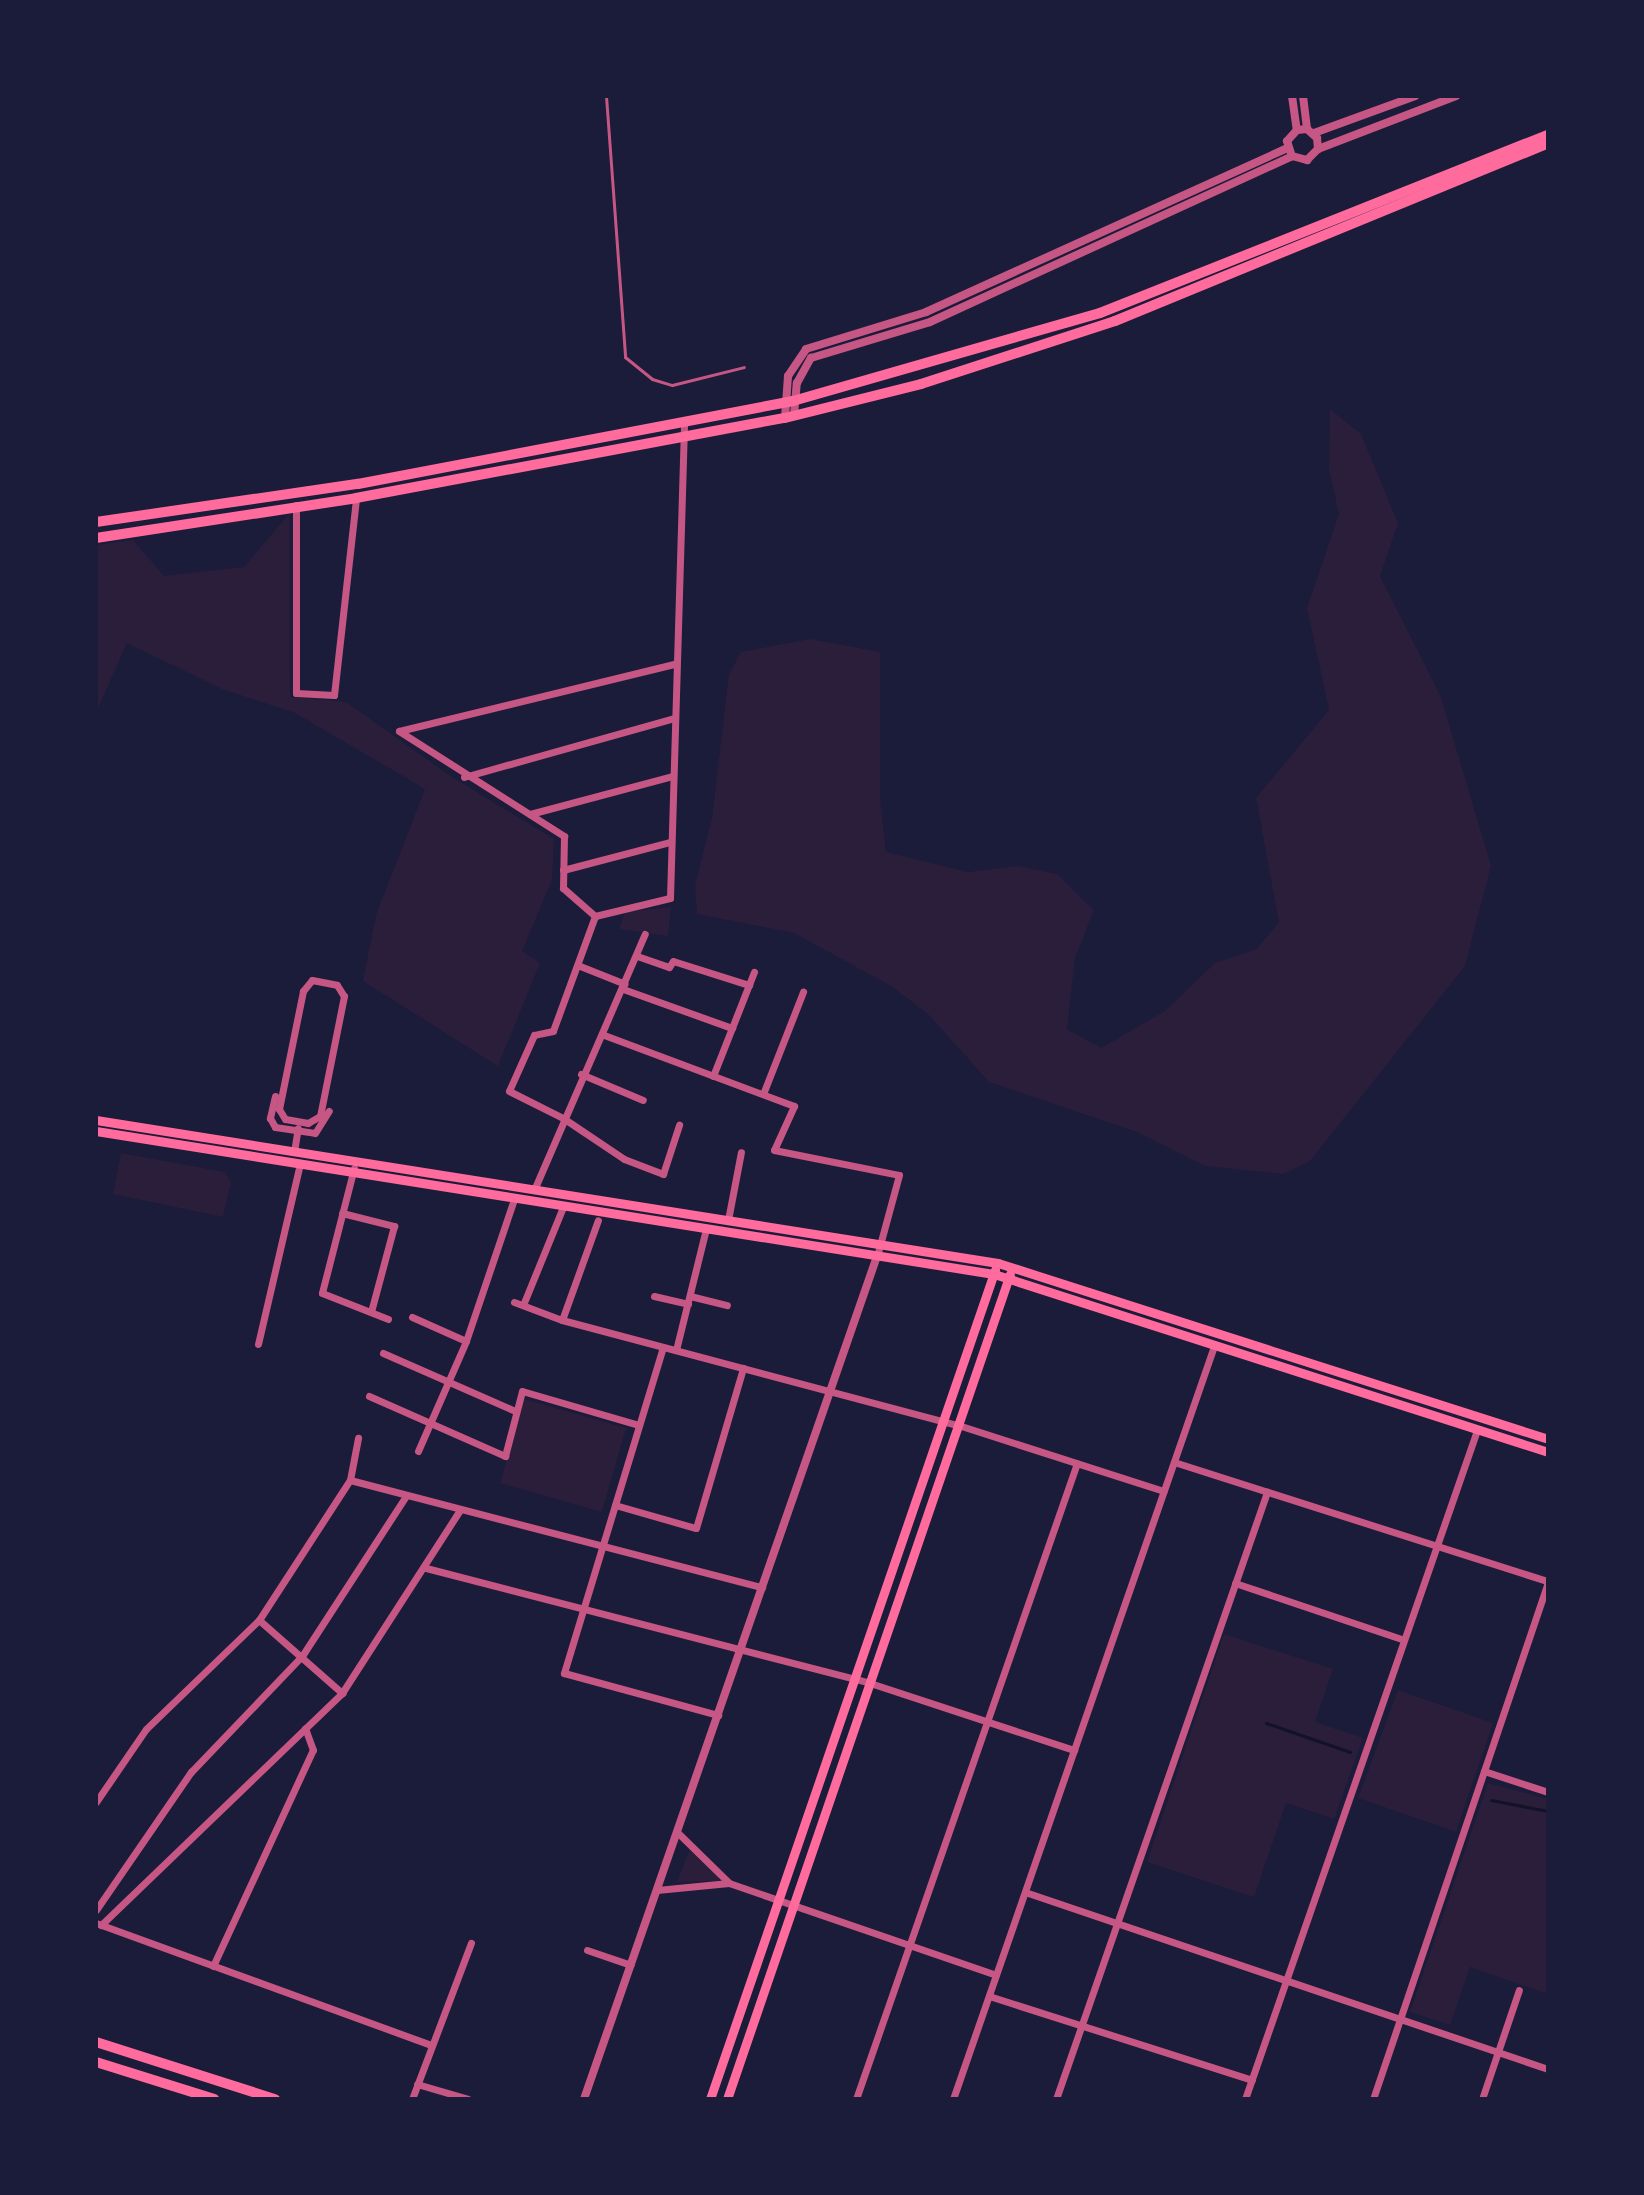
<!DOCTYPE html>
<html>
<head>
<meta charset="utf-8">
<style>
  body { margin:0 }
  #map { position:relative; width:1644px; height:2195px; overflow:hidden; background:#1b1b3a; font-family:Ubuntu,sans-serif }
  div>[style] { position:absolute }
  .green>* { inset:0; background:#2a1e3b }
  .stream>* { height:3px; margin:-1.5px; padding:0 1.5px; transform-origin:1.5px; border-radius:1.5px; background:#12122b }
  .service>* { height:3px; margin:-1.5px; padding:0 1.5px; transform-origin:1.5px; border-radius:1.5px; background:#c65784 }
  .minor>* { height:7px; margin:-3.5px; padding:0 3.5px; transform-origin:3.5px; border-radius:3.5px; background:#c65784 }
  .tertiary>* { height:8px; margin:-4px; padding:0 4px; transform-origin:4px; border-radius:4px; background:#c65784 }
  .secondary>* { height:9px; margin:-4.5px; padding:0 4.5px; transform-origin:4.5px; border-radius:4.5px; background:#ff6b9d }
  .primary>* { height:10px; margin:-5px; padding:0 5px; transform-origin:5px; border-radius:5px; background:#ff6b9d }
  span { translate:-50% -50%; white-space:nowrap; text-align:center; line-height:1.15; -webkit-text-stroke:7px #1b1b3a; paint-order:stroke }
  .frame { position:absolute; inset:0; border:98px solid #1b1b3a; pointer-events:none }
</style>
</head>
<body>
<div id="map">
  <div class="green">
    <div style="clip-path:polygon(1330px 409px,1361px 434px,1398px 523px,1380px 576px,1441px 697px,1491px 866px,1465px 966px,1310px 1161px,1284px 1174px,1205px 1166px,1137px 1132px,989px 1082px,928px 1014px,891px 986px,794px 933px,697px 914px,695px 885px,712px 818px,729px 674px,741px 652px,810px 639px,880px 652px,880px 798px,886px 852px,968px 872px,1018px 866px,1057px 874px,1094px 910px,1075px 958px,1067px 1029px,1101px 1048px,1165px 1011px,1215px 963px,1257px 949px,1279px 922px,1256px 798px,1329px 710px,1307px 608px,1339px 514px,1329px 470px)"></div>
    <div style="clip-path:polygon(289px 514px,290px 697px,346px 702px,452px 777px,554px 839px,552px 880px,522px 951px,540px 963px,498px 1066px,363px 981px,376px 915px,425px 789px,295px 713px,222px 689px,127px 643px,96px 713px,96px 545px,133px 540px,164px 576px,244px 567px)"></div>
    <div style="clip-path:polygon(671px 907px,668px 936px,619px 929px,625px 912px)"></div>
    <div style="clip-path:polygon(121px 1153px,225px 1172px,231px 1183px,223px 1217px,113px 1194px)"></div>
    <div style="clip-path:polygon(524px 1399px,626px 1428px,602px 1512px,500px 1483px)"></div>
    <div style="clip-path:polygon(1224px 1634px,1333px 1669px,1315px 1722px,1363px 1738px,1334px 1819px,1286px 1803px,1254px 1897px,1147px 1862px)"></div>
    <div style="clip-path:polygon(1398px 1690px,1493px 1723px,1456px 1832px,1358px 1798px)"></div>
    <div style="clip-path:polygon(1488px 1783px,1548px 1799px,1548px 1994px,1470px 1967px,1450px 2025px,1410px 2012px)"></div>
    <div style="clip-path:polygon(690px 1849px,720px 1876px,718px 1881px,677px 1882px)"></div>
  </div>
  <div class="stream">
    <div style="left:1266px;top:1723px;width:89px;rotate:19deg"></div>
    <div style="left:1491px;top:1800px;width:58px;rotate:10.9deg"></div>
  </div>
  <div class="service">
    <div style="left:606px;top:96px;width:262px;rotate:85.8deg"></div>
    <div style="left:625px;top:357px;width:35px;rotate:39deg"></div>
    <div style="left:652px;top:379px;width:21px;rotate:17deg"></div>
    <div style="left:672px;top:385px;width:74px;rotate:-14deg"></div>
  </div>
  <div class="minor">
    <div style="left:296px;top:505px;width:188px;rotate:90deg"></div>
    <div style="left:296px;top:693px;width:38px;rotate:3deg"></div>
    <div style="left:334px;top:695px;width:198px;rotate:-83.6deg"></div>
    <div style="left:399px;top:731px;width:196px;rotate:32.5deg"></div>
    <div style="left:564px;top:836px;width:52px;rotate:91.1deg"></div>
    <div style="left:563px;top:888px;width:43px;rotate:41.2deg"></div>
    <div style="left:399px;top:731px;width:283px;rotate:-13.7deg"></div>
    <div style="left:464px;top:777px;width:218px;rotate:-15.7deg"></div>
    <div style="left:530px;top:814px;width:148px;rotate:-14.9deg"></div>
    <div style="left:563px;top:870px;width:111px;rotate:-14.7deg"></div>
    <div style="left:595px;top:916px;width:77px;rotate:-13.5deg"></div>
    <div style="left:670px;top:898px;width:474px;rotate:-88.3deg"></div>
    <div style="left:595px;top:916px;width:122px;rotate:110.1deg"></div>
    <div style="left:553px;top:1031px;width:19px;rotate:168deg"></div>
    <div style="left:534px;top:1035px;width:61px;rotate:114.1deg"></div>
    <div style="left:509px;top:1091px;width:60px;rotate:26.6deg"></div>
    <div style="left:563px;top:1118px;width:73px;rotate:33.9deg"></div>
    <div style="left:624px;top:1159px;width:42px;rotate:21deg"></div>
    <div style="left:663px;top:1174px;width:52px;rotate:-71.9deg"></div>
    <div style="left:637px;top:956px;width:34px;rotate:19deg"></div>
    <div style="left:669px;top:967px;width:7px;rotate:-56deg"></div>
    <div style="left:673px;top:961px;width:80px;rotate:17.5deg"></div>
    <div style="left:580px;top:966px;width:48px;rotate:21.8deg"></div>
    <div style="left:312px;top:980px;width:25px;rotate:11deg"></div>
    <div style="left:337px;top:985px;width:13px;rotate:58deg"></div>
    <div style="left:344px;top:996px;width:122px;rotate:101.3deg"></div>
    <div style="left:320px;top:1116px;width:14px;rotate:150deg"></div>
    <div style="left:308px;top:1123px;width:23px;rotate:-170deg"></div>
    <div style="left:285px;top:1119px;width:12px;rotate:-121deg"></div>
    <div style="left:279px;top:1109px;width:120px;rotate:-78.5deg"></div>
    <div style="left:303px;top:991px;width:14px;rotate:-51deg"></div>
    <div style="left:623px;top:989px;width:116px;rotate:19.7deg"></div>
    <div style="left:604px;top:1035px;width:203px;rotate:20.5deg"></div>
    <div style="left:794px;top:1106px;width:48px;rotate:114.4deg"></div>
    <div style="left:774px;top:1150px;width:127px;rotate:11.3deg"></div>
    <div style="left:899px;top:1175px;width:84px;rotate:105.2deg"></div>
    <div style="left:581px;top:1074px;width:67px;rotate:22.8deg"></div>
    <div style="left:713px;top:1076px;width:112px;rotate:-68.5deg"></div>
    <div style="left:763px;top:1094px;width:110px;rotate:-68.6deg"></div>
    <div style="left:275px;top:1096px;width:23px;rotate:103deg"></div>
    <div style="left:270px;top:1118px;width:10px;rotate:61deg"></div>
    <div style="left:275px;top:1127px;width:40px;rotate:8.5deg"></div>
    <div style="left:315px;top:1133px;width:26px;rotate:-58deg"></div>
    <div style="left:294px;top:1152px;width:24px;rotate:-81deg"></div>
    <div style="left:354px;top:1168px;width:129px;rotate:104.4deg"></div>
    <div style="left:322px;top:1293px;width:71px;rotate:21.5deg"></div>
    <div style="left:534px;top:1190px;width:279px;rotate:-66.6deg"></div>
    <div style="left:342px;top:1213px;width:54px;rotate:14deg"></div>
    <div style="left:394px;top:1226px;width:89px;rotate:105deg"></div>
    <div style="left:728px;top:1220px;width:69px;rotate:-79.2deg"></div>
    <div style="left:654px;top:1296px;width:35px;rotate:13deg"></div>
    <div style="left:690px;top:1296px;width:38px;rotate:14deg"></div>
    <div style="left:514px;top:1302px;width:51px;rotate:20.6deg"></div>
    <div style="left:562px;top:1320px;width:410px;rotate:14.9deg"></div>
    <div style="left:958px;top:1425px;width:216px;rotate:17.8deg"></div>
    <div style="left:523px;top:1305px;width:106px;rotate:-67.8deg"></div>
    <div style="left:412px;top:1317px;width:59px;rotate:24deg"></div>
    <div style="left:562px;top:1320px;width:106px;rotate:-70.2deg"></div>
    <div style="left:258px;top:1344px;width:185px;rotate:-76.9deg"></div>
    <div style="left:663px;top:1347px;width:341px;rotate:106.9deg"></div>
    <div style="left:564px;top:1673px;width:160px;rotate:15.3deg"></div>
    <div style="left:676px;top:1350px;width:125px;rotate:-76.1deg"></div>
    <div style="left:383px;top:1353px;width:144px;rotate:23.7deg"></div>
    <div style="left:369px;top:1396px;width:149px;rotate:23.8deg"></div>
    <div style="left:505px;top:1456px;width:67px;rotate:-75.3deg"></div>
    <div style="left:522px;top:1391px;width:122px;rotate:16.2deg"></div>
    <div style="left:418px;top:1451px;width:120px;rotate:-66.4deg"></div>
    <div style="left:466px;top:1341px;width:150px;rotate:-71.3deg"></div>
    <div style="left:1174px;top:1462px;width:392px;rotate:17.7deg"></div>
    <div style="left:350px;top:1480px;width:426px;rotate:14.6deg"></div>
    <div style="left:615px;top:1505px;width:84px;rotate:15.9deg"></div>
    <div style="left:696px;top:1528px;width:167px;rotate:-73.6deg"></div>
    <div style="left:426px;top:1568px;width:459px;rotate:14.5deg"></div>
    <div style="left:870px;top:1683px;width:215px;rotate:18.2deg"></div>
    <div style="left:1235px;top:1583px;width:178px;rotate:18.6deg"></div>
    <div style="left:259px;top:1620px;width:111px;rotate:41.3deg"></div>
    <div style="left:1484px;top:1771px;width:67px;rotate:18.2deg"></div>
    <div style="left:96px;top:1802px;width:88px;rotate:-55.6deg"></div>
    <div style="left:146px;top:1729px;width:157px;rotate:-44deg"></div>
    <div style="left:259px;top:1620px;width:167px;rotate:-57deg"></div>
    <div style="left:350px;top:1480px;width:43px;rotate:-79.2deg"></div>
    <div style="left:677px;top:1832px;width:73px;rotate:44.4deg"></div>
    <div style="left:657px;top:1890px;width:72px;rotate:-5.6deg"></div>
    <div style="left:729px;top:1883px;width:282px;rotate:19deg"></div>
    <div style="left:1025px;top:1892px;width:552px;rotate:18.7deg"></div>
    <div style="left:96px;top:1910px;width:168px;rotate:-55.5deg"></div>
    <div style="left:191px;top:1772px;width:161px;rotate:-46.3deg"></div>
    <div style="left:302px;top:1656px;width:191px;rotate:-57deg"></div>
    <div style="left:96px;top:1923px;width:357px;rotate:20deg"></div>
    <div style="left:101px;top:1925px;width:335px;rotate:-43.9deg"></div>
    <div style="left:342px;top:1693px;width:218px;rotate:-57.2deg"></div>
    <div style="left:587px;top:1950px;width:46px;rotate:18.8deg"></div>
    <div style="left:213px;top:1966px;width:238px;rotate:-65.2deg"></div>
    <div style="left:313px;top:1750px;width:23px;rotate:-110deg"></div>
    <div style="left:989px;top:1996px;width:276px;rotate:17.7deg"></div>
    <div style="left:417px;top:2084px;width:53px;rotate:16.4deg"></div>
    <div style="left:412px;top:2099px;width:167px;rotate:-69.3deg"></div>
    <div style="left:856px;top:2099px;width:673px;rotate:-70.84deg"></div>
    <div style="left:953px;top:2099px;width:797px;rotate:-70.88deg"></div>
    <div style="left:1056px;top:2099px;width:643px;rotate:-70.83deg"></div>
    <div style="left:1245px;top:2099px;width:708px;rotate:-70.87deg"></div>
    <div style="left:1373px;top:2099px;width:546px;rotate:-71.3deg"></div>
    <div style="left:1482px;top:2099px;width:115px;rotate:-71.3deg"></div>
  </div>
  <div class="tertiary">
    <div style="left:1292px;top:96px;width:34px;rotate:82deg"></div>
    <div style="left:1303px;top:96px;width:33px;rotate:83deg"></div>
    <div style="left:1314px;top:133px;width:108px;rotate:-20.1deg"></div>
    <div style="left:1318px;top:149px;width:11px;rotate:-95deg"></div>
    <div style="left:1317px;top:138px;width:13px;rotate:-138deg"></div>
    <div style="left:1307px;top:129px;width:10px;rotate:174deg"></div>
    <div style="left:1297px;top:130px;width:15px;rotate:132deg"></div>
    <div style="left:1287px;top:141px;width:16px;rotate:72deg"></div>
    <div style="left:1292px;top:156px;width:16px;rotate:15deg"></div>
    <div style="left:1307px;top:160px;width:16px;rotate:-45deg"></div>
    <div style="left:1318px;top:149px;width:148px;rotate:-21deg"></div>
    <div style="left:794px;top:415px;width:32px;rotate:-85deg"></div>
    <div style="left:797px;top:383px;width:29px;rotate:-61deg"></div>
    <div style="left:811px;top:358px;width:124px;rotate:-16.8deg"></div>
    <div style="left:930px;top:322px;width:398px;rotate:-24.6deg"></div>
    <div style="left:785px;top:418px;width:42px;rotate:-85.9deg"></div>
    <div style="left:788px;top:376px;width:32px;rotate:-56deg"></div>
    <div style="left:806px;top:349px;width:126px;rotate:-17.1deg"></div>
    <div style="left:926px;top:312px;width:397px;rotate:-24.4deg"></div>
    <div style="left:584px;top:2099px;width:892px;rotate:-70.83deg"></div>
  </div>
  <div class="secondary">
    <div style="left:96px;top:1120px;width:913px;rotate:9.01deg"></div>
    <div style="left:998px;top:1263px;width:577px;rotate:17.74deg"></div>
    <div style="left:96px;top:1131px;width:909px;rotate:9.05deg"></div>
    <div style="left:994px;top:1274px;width:582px;rotate:17.81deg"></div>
    <div style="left:710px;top:2099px;width:877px;rotate:-71.03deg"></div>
    <div style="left:727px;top:2099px;width:872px;rotate:-71.07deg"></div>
  </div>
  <div class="primary">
    <div style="left:96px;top:522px;width:265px;rotate:-8.3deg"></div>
    <div style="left:358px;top:484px;width:443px;rotate:-10.8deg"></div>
    <div style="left:793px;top:401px;width:319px;rotate:-16deg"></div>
    <div style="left:1100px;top:313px;width:482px;rotate:-21.7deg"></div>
    <div style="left:96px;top:538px;width:263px;rotate:-8.7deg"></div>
    <div style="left:356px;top:498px;width:436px;rotate:-10.6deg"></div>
    <div style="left:785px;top:418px;width:140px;rotate:-14deg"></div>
    <div style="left:921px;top:384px;width:204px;rotate:-18deg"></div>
    <div style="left:1115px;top:321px;width:468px;rotate:-22.3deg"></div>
    <div style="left:96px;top:2042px;width:188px;rotate:17.7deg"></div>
    <div style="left:96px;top:2062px;width:124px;rotate:17.4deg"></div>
  </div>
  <div class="frame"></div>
</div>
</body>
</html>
